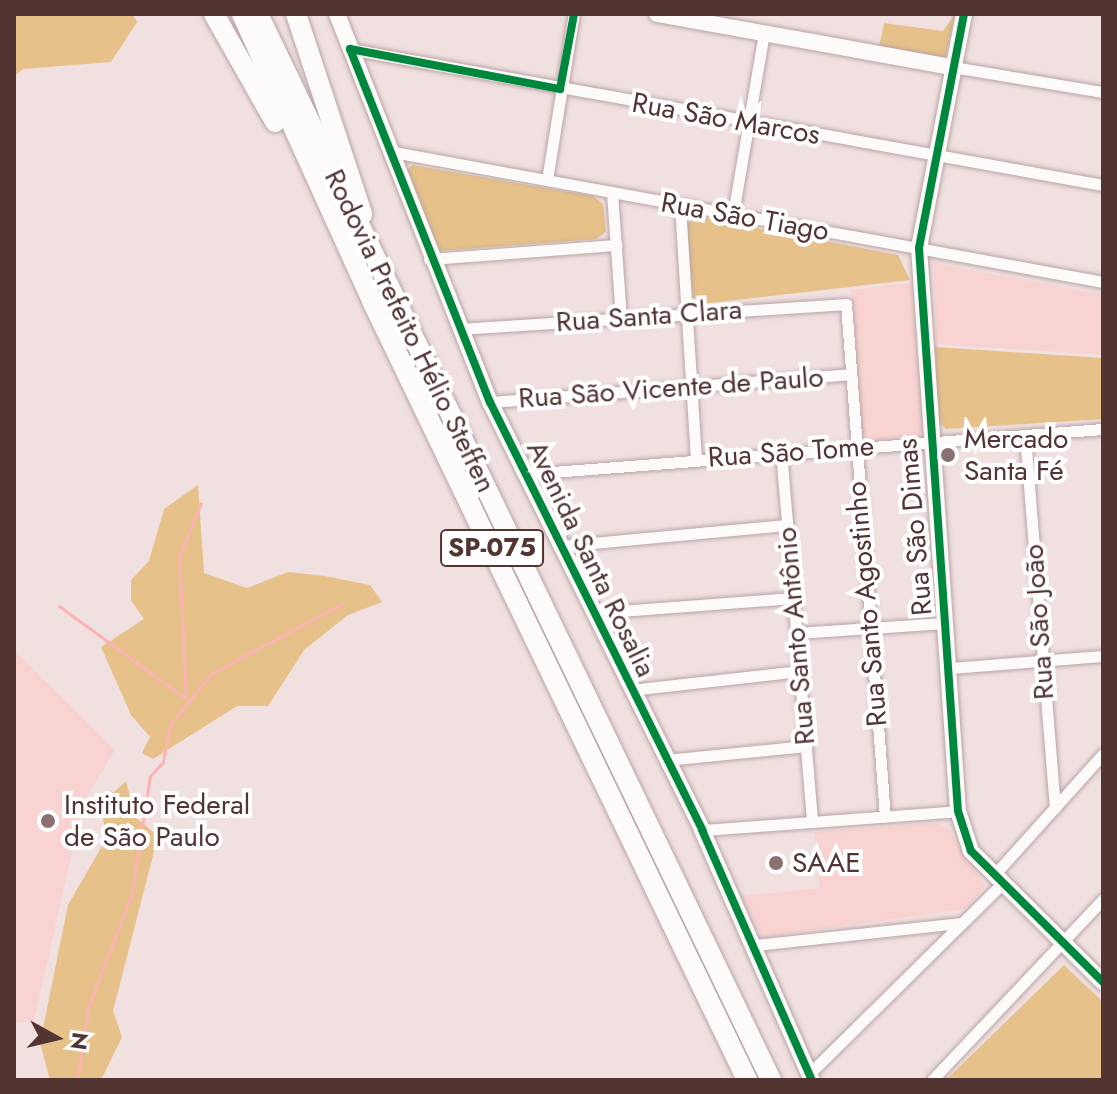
<!DOCTYPE html>
<html>
<head>
<meta charset="utf-8">
<style>
  body { margin:0 }
  #map { position:relative; width:1117px; height:1094px; overflow:hidden; background:#f1e0e0; font-family:Jost,sans-serif }
  div>[style] { position:absolute }
  .built>* { inset:0; background:#f8d3d2 }
  .green>* { inset:0; background:#e6c189 }
  .stream>* { height:3px; margin:-1.5px; padding:0 1.5px; transform-origin:1.5px; border-radius:1.5px; background:#fbb4b3 }
  .roads { filter:drop-shadow(0 0 2px #b9a5a5) drop-shadow(0 0 2px #b9a5a5) }
  .street>* { height:11px; margin:-5.5px; padding:0 5.5px; transform-origin:5.5px; border-radius:5.5px; background:#fdfafa }
  .secondary>* { height:16px; margin:-8px; padding:0 8px; transform-origin:8px; border-radius:8px; background:#fdfafa }
  .highway>* { height:20px; margin:-10px; padding:0 10px; transform-origin:10px; border-radius:10px; background:#fdfafa }
  .cycleway>* { height:8px; margin:-4px; padding:0 4px; transform-origin:4px; border-radius:4px; background:#00873e }
  .dots>* { width:22px; height:22px; translate:-50% -50%; box-sizing:border-box; border:4px solid #fff; border-radius:50% }
  span { translate:-50% -50%; white-space:nowrap; text-align:center; line-height:1.15; -webkit-text-stroke:8px #fff; paint-order:stroke }
  .shield-label span { padding:2px 6px; background:#fff; border:2px solid; border-radius:6px; -webkit-text-stroke-width:0 }
  .shield-label { font-size:26px; color:#523433; font-weight:700 }
  .street-label { font-size:28px; color:#523433 }
  .poi-label { font-size:28px; color:#523433 }
  .left { translate:0 -50%; text-align:left }
  .frame { position:absolute; inset:0; border:16px solid #523433; pointer-events:none }
  .north { position:absolute; left:16px; top:998px; width:80px; height:80px; -webkit-text-stroke:6px #fff; paint-order:stroke; rotate:98deg; font-size:22px; font-weight:700; line-height:32px; text-align:center; color:#523433 }
  .north::after { content:''; display:block; margin:auto; width:28px; height:36px; background:#523433; clip-path:polygon(50% 0,100% 100%,50% 72%,0 100%) }
</style>
</head>
<body>
<div id="map">
  <div class="built">
    <div style="clip-path:polygon(934px 263px,1103px 295px,1103px 355px,936px 344px)"></div>
    <div style="clip-path:polygon(911px 283px,923px 428px,920px 435px,862px 441px,851px 290px)"></div>
    <div style="clip-path:polygon(16px 652px,115px 750px,83px 803px,34px 1021px,14px 1023px)"></div>
    <div style="clip-path:polygon(937px 823px,949px 829px,985px 887px,965px 909px,762px 937px,742px 896px,820px 888px,814px 832px)"></div>
  </div>
  <div class="green">
    <div style="clip-path:polygon(14px 14px,132px 14px,137px 22px,111px 62px,23px 69px,14px 76px)"></div>
    <div style="clip-path:polygon(955px 14px,945px 59px,879px 47px,884px 23px,943px 31px)"></div>
    <div style="clip-path:polygon(412px 165px,593px 196px,603px 204px,606px 232px,596px 239px,440px 251px,405px 172px)"></div>
    <div style="clip-path:polygon(696px 216px,898px 255px,910px 280px,701px 304px,693px 297px,686px 225px)"></div>
    <div style="clip-path:polygon(935px 347px,1103px 358px,1103px 419px,946px 429px,938px 421px)"></div>
    <div style="clip-path:polygon(198px 485px,204px 573px,247px 588px,288px 572px,325px 576px,370px 585px,382px 602px,348px 615px,304px 650px,268px 706px,237px 706px,153px 759px,142px 753px,150px 737px,131px 715px,101px 647px,144px 619px,131px 600px,131px 580px,149px 561px,164px 509px)"></div>
    <div style="clip-path:polygon(126px 781px,135px 817px,158px 836px,113px 1011px,122px 1037px,101px 1080px,50px 1080px,40px 1043px,68px 905px,106px 839px,101px 804px)"></div>
    <div style="clip-path:polygon(1064px 965px,1103px 1002px,1103px 1080px,946px 1080px)"></div>
  </div>
  <div class="stream">
    <div style="left:59px;top:606px;width:156px;rotate:36.1deg"></div>
    <div style="left:186px;top:698px;width:141px;rotate:-92.8deg"></div>
    <div style="left:179px;top:557px;width:58px;rotate:-67.8deg"></div>
    <div style="left:77px;top:1080px;width:76px;rotate:-80.9deg"></div>
    <div style="left:89px;top:1005px;width:120px;rotate:-69deg"></div>
    <div style="left:132px;top:893px;width:118px;rotate:-81.3deg"></div>
    <div style="left:150px;top:776px;width:19px;rotate:-47deg"></div>
    <div style="left:163px;top:762px;width:38px;rotate:-79deg"></div>
    <div style="left:170px;top:725px;width:65px;rotate:-51.2deg"></div>
    <div style="left:211px;top:674px;width:148px;rotate:-28.3deg"></div>
  </div>
  <div class="roads">
    <div class="street">
      <div style="left:350px;top:49px;width:765px;rotate:10.24deg"></div>
      <div style="left:953px;top:67px;width:152px;rotate:9.5deg"></div>
      <div style="left:388px;top:151px;width:727px;rotate:10.38deg"></div>
      <div style="left:547px;top:180px;width:168px;rotate:-80.8deg"></div>
      <div style="left:612px;top:193px;width:125px;rotate:85.9deg"></div>
      <div style="left:680px;top:206px;width:253px;rotate:86.4deg"></div>
      <div style="left:733px;top:214px;width:184px;rotate:-80.3deg"></div>
      <div style="left:429px;top:259px;width:188px;rotate:-4.3deg"></div>
      <div style="left:460px;top:329px;width:387px;rotate:-3.7deg"></div>
      <div style="left:846px;top:304px;width:514px;rotate:85.65deg"></div>
      <div style="left:490px;top:402px;width:362px;rotate:-4.4deg"></div>
      <div style="left:1025px;top:436px;width:373px;rotate:85.4deg"></div>
      <div style="left:781px;top:451px;width:371px;rotate:85.2deg"></div>
      <div style="left:527px;top:474px;width:578px;rotate:-4.47deg"></div>
      <div style="left:560px;top:546px;width:227px;rotate:-5.3deg"></div>
      <div style="left:593px;top:613px;width:201px;rotate:-4.3deg"></div>
      <div style="left:797px;top:633px;width:148px;rotate:-3.9deg"></div>
      <div style="left:950px;top:668px;width:153px;rotate:-4.5deg"></div>
      <div style="left:630px;top:690px;width:171px;rotate:-6.4deg"></div>
      <div style="left:666px;top:760px;width:141px;rotate:-5.7deg"></div>
      <div style="left:702px;top:830px;width:257px;rotate:-4.2deg"></div>
      <div style="left:994px;top:875px;width:163px;rotate:-48deg"></div>
      <div style="left:755px;top:945px;width:208px;rotate:-6.1deg"></div>
      <div style="left:809px;top:1074px;width:271px;rotate:-44.6deg"></div>
      <div style="left:932px;top:1080px;width:249px;rotate:-46.6deg"></div>
    </div>
    <div class="secondary">
      <div style="left:337px;top:14px;width:417px;rotate:68.5deg"></div>
      <div style="left:490px;top:402px;width:478px;rotate:63.6deg"></div>
      <div style="left:702px;top:830px;width:273px;rotate:66.3deg"></div>
      <div style="left:657px;top:14px;width:301px;rotate:10.2deg"></div>
      <div style="left:964px;top:14px;width:238px;rotate:100.9deg"></div>
      <div style="left:919px;top:248px;width:564px;rotate:86.04deg"></div>
      <div style="left:958px;top:811px;width:42px;rotate:72deg"></div>
      <div style="left:971px;top:851px;width:186px;rotate:44.8deg"></div>
    </div>
    <div class="highway">
      <div style="left:214px;top:14px;width:124px;rotate:60.5deg"></div>
      <div style="left:242px;top:14px;width:315px;rotate:65.6deg"></div>
      <div style="left:372px;top:301px;width:865px;rotate:64.29deg"></div>
      <div style="left:258px;top:14px;width:1183px;rotate:64.3deg"></div>
      <div style="left:296px;top:14px;width:211px;rotate:71.7deg"></div>
    </div>
  </div>
  <div class="cycleway">
    <div style="left:964px;top:14px;width:238px;rotate:100.9deg"></div>
    <div style="left:919px;top:248px;width:564px;rotate:86.04deg"></div>
    <div style="left:958px;top:811px;width:42px;rotate:72deg"></div>
    <div style="left:971px;top:851px;width:186px;rotate:44.8deg"></div>
    <div style="left:350px;top:49px;width:380px;rotate:68.4deg"></div>
    <div style="left:490px;top:402px;width:478px;rotate:63.6deg"></div>
    <div style="left:702px;top:830px;width:273px;rotate:66.3deg"></div>
    <div style="left:350px;top:49px;width:214px;rotate:10.8deg"></div>
    <div style="left:560px;top:89px;width:76px;rotate:-79.4deg"></div>
  </div>
  <div class="dots">
    <div style="left:948px;top:455px;background:#8a7070"></div>
    <div style="left:48px;top:821px;background:#8a7070"></div>
    <div style="left:776px;top:863px;background:#8a7070"></div>
  </div>
  <div class="shield-label">
    <span style="left:492px;top:548px">SP-075</span>
  </div>
  <div class="street-label">
    <span style="left:726px;top:119px;rotate:10deg">Rua São Marcos</span>
    <span style="left:745px;top:217px;rotate:10deg">Rua São Tiago</span>
    <span style="left:649px;top:316px;rotate:-4deg">Rua Santa Clara</span>
    <span style="left:410px;top:331px;rotate:64deg">Rodovia Prefeito Hélio Steffen</span>
    <span style="left:671px;top:388px;rotate:-4deg">Rua São Vicente de Paulo</span>
    <span style="left:791px;top:452px;rotate:-4deg">Rua São Tome</span>
    <span style="left:915px;top:527px;rotate:-95deg">Rua São Dimas</span>
    <span style="left:591px;top:559px;rotate:64deg">Avenida Santa Rosalia</span>
    <span style="left:867px;top:604px;rotate:-95deg">Rua Santo Agostinho</span>
    <span style="left:1039px;top:622px;rotate:-94deg">Rua São João</span>
    <span style="left:796px;top:636px;rotate:-95deg">Rua Santo Antônio</span>
  </div>
  <div class="poi-label">
    <span class="left" style="left:964px;top:455px">Mercado<br>Santa Fé</span>
    <span class="left" style="left:64px;top:821px">Instituto Federal<br>de São Paulo</span>
    <span class="left" style="left:792px;top:863px">SAAE</span>
  </div>
  <div class="frame"></div>
  <div class="north">N</div>
</div>
</body>
</html>
